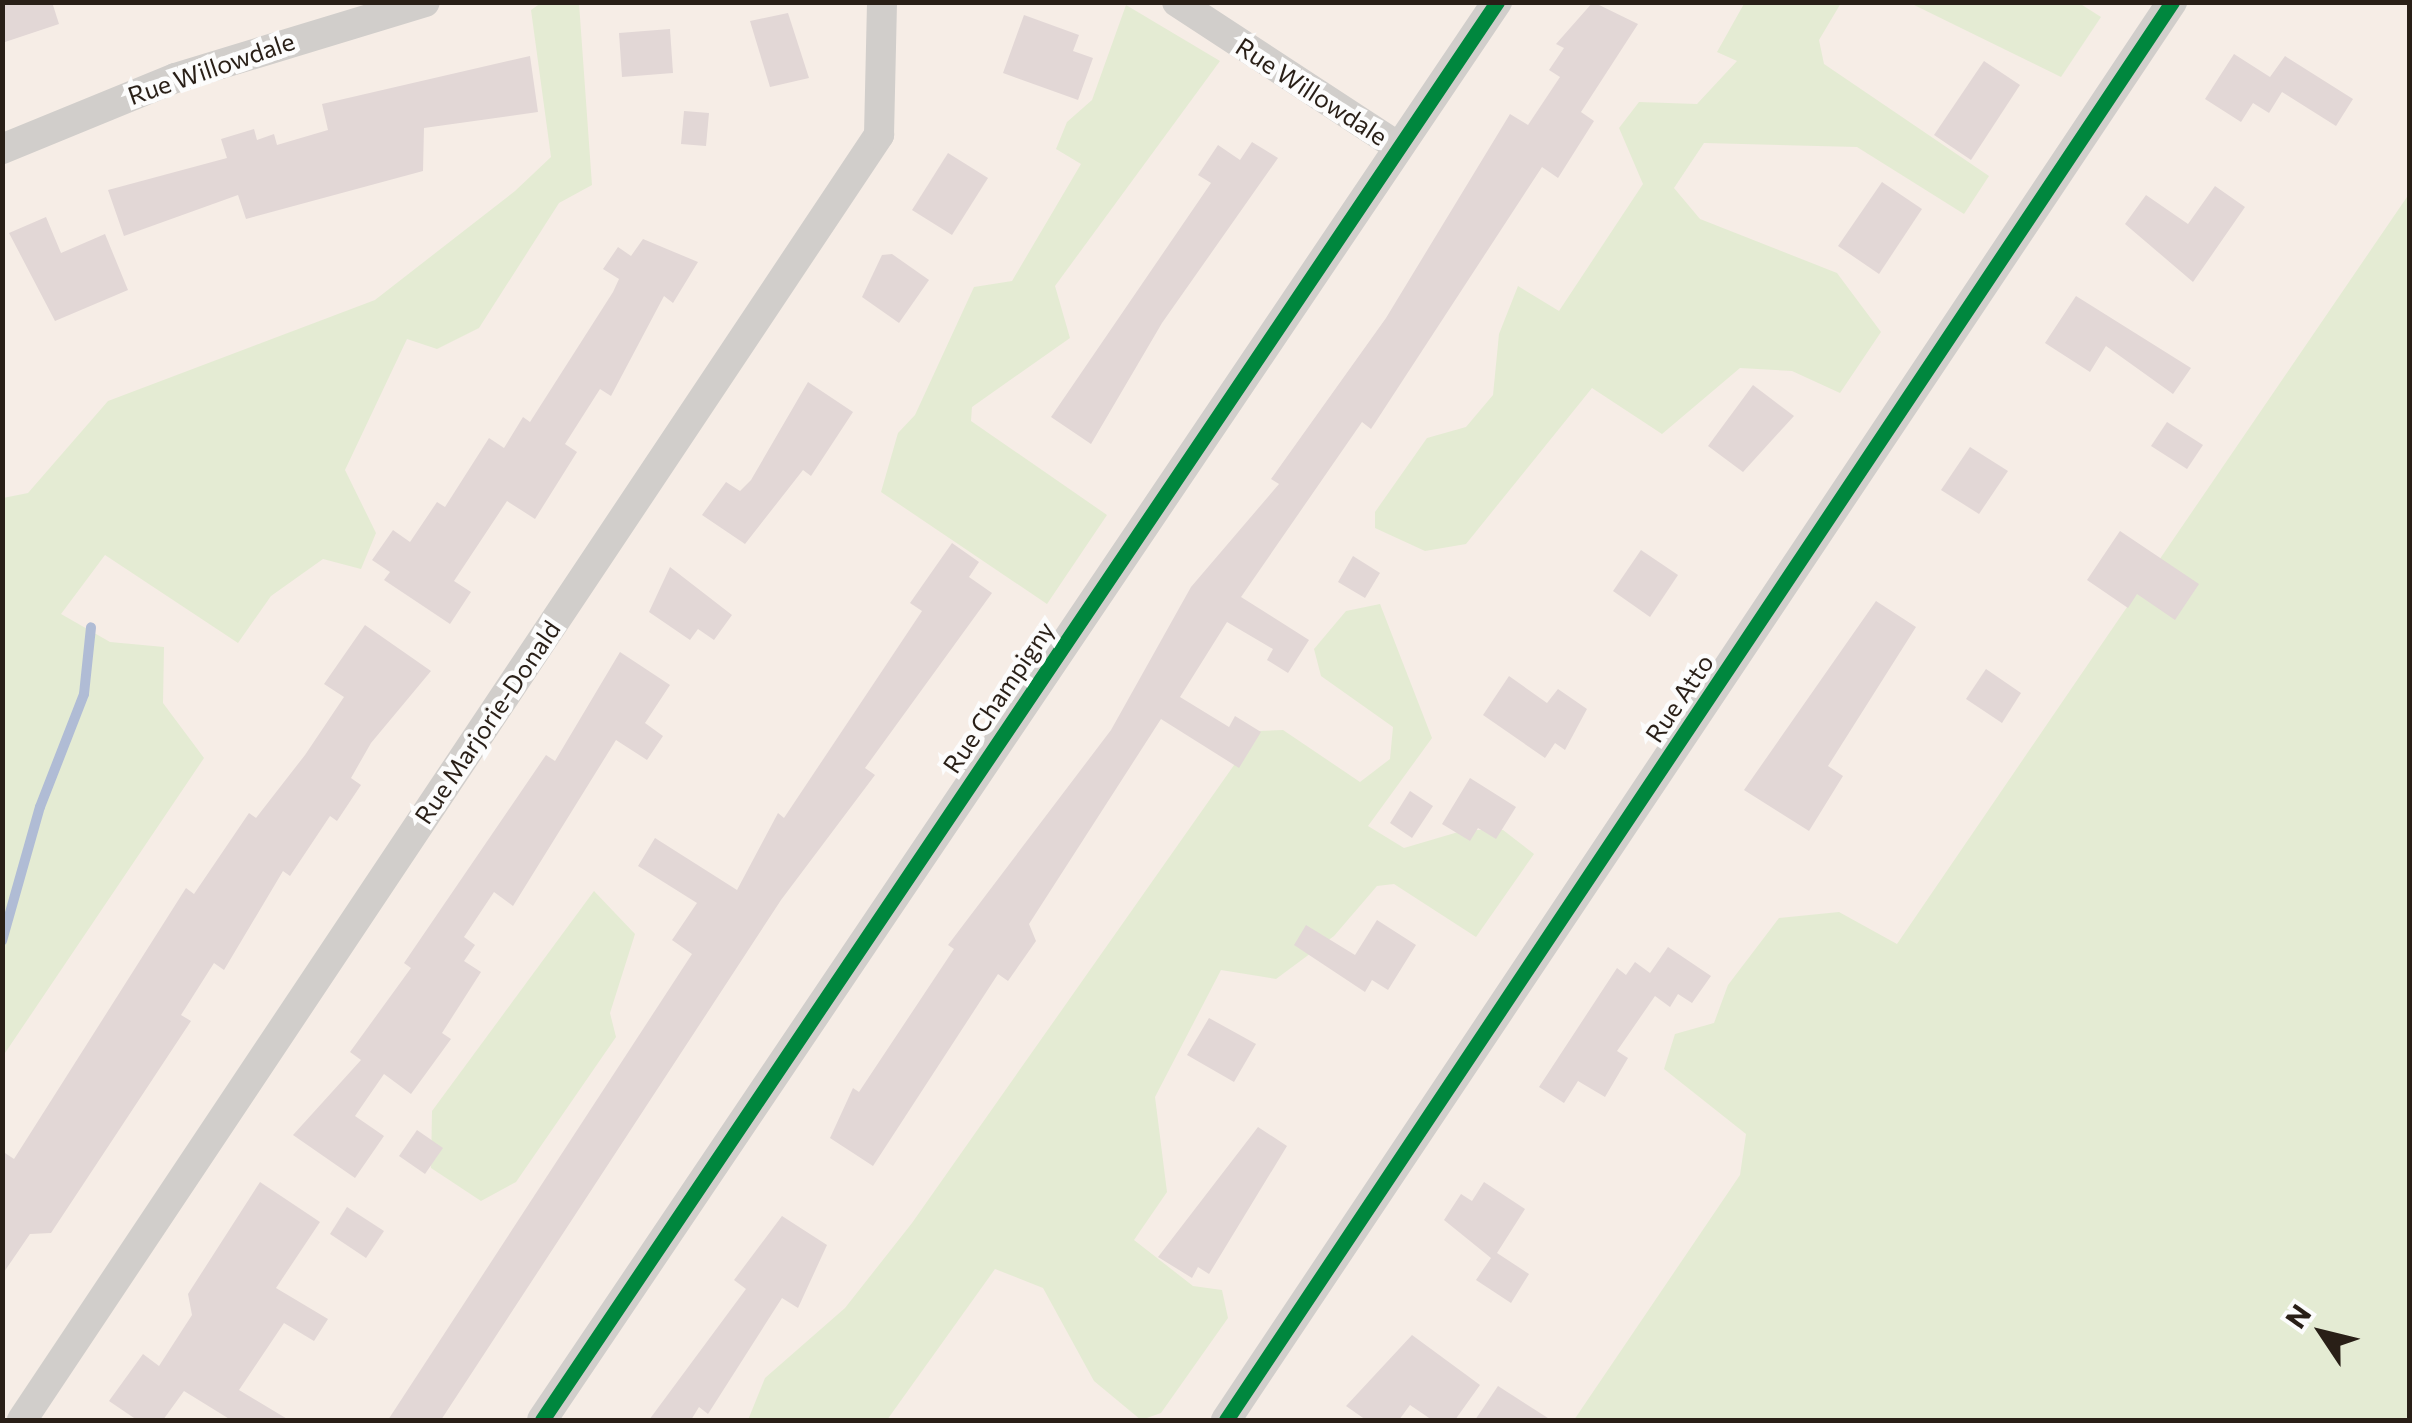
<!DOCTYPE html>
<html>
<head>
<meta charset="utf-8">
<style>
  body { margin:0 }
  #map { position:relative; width:2412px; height:1423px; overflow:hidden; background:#f6ede6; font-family:Commissioner,sans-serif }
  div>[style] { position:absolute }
  .green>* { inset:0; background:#e4ebd3 }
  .stream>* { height:10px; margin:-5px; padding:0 5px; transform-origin:5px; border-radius:5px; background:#b0bcd5 }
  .building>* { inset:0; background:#e2d7d6 }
  .street>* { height:30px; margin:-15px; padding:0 15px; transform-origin:15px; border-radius:15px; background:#d1cecb }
  .cycleway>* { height:15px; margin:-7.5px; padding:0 7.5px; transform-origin:7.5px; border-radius:7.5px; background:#00873e }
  span { translate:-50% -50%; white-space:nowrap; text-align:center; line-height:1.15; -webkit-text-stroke:9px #fcfcfc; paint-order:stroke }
  .street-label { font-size:25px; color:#291f17 }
  .frame { position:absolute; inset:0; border:5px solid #291f17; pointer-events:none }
  .north { position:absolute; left:2272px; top:1283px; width:100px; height:100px; -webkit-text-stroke:8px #fcfcfc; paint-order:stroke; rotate:305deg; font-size:28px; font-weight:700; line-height:40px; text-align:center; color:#291f17 }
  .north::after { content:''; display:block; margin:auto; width:35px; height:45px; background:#291f17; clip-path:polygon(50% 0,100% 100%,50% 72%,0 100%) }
</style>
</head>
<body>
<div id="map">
  <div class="green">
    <div style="clip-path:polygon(1745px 2px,1841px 3px,1819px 40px,1824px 64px,1989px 176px,1964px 214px,1857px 147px,1704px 143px,1674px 188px,1700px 219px,1837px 273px,1881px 332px,1840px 393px,1792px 371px,1740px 368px,1662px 434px,1592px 388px,1466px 544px,1425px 551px,1375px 528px,1375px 512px,1427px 438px,1466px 427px,1493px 395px,1499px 334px,1518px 286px,1559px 311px,1643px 184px,1619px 128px,1639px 102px,1697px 104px,1737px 61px,1717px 52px)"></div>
    <div style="clip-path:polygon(541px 3px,579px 3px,592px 185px,559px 203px,479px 328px,437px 349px,407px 339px,345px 470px,376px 533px,361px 569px,323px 559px,271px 596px,238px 643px,105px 555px,61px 614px,110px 642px,164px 647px,163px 703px,204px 758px,3px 1056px,3px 498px,28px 493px,108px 401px,375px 300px,515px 191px,551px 157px,531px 10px)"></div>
    <div style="clip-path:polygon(1910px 3px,2079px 3px,2101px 17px,2061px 77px)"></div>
    <div style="clip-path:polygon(1126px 5px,1220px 61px,1055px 286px,1070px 338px,972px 407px,971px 421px,1107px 515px,1047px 604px,881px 492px,898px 433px,915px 415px,974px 287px,1012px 281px,1081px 164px,1056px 149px,1067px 122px,1092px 100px)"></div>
    <div style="clip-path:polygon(2409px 194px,2409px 1420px,1574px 1420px,1740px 1175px,1746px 1134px,1664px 1069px,1675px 1034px,1714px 1023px,1728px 985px,1779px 918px,1839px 912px,1897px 944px)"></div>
    <div style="clip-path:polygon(1380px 604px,1432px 738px,1368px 826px,1404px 848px,1465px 830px,1503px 830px,1534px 854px,1476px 937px,1394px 884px,1377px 886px,1334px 936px,1276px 979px,1221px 970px,1155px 1097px,1167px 1192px,1134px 1240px,1193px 1286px,1222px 1290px,1228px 1318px,1161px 1413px,1141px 1420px,1094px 1381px,1043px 1288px,995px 1269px,887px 1420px,748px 1420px,765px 1378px,845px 1308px,912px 1223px,1258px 731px,1283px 730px,1360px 782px,1390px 759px,1393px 727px,1321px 676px,1314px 649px,1346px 611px)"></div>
    <div style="clip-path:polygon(594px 891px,635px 934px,610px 1013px,616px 1037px,516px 1182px,481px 1201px,431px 1168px,432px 1111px)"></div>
  </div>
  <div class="stream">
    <div style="left:2px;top:941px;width:139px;rotate:-74.2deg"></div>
    <div style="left:40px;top:807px;width:121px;rotate:-68.7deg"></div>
    <div style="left:84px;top:694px;width:67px;rotate:-84deg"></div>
  </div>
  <div class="building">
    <div style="clip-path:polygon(2px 2px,52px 2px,59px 24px,2px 43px)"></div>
    <div style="clip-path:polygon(1593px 2px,1638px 24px,1581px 112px,1594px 121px,1558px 178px,1542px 167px,1371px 429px,1362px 422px,1241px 597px,1309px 640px,1288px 673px,1267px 660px,1273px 649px,1227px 622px,1180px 697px,1229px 727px,1235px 716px,1261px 732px,1239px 768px,1161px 719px,1029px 924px,1036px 941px,1008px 981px,998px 974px,873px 1166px,830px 1138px,853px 1088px,859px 1092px,954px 949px,948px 945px,1111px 730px,1191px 587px,1279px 484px,1271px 479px,1386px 318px,1510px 114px,1528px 125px,1560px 77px,1549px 70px,1564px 48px,1556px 44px)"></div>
    <div style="clip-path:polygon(788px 13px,809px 78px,770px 87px,750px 21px)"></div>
    <div style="clip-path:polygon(1024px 15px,1079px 35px,1073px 51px,1093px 58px,1078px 100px,1003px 73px)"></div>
    <div style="clip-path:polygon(670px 29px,673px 73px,622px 77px,619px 33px)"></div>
    <div style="clip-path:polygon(2234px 54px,2270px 77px,2285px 56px,2353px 99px,2336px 126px,2282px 92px,2269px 113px,2253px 103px,2241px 122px,2205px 99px)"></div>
    <div style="clip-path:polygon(530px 56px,538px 112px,424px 128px,423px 171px,246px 219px,238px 195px,124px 236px,108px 190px,227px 158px,221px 139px,254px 129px,257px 140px,274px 134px,277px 145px,328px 130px,322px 104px)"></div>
    <div style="clip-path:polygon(1984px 61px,2020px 85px,1971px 160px,1934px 135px)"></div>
    <div style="clip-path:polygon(684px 111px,709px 113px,706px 146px,681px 144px)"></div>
    <div style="clip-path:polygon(1252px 142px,1278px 158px,1162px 323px,1091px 444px,1051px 417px,1211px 183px,1198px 175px,1218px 145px,1240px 160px)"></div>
    <div style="clip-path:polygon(948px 153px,988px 178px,952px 235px,912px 210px)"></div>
    <div style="clip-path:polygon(1882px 182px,1922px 209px,1879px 274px,1838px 246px)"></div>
    <div style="clip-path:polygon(2215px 186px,2245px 207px,2193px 282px,2125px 224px,2146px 195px,2188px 224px)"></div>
    <div style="clip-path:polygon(46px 217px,61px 253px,105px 234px,128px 290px,55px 321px,9px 233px)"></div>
    <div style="clip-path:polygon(643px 239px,698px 262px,673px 303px,664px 296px,611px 396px,600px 389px,565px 444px,577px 452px,535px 519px,507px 501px,454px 581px,471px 592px,450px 624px,384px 580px,390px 572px,372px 560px,393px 530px,410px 542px,437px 502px,445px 507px,489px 438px,504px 448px,523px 417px,530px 422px,613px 292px,619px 279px,603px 269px,618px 247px,631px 256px)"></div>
    <div style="clip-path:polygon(892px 254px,929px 280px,899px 323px,862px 297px,882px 255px)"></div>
    <div style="clip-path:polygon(2076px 296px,2191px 368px,2173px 394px,2106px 346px,2090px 372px,2045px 343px)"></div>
    <div style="clip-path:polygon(808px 382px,853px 412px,811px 476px,803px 470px,745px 544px,702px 515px,726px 482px,740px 491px,751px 480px)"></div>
    <div style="clip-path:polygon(1753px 385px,1794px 416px,1743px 472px,1708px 446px)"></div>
    <div style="clip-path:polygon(2167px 422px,2203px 445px,2187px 469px,2151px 446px)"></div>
    <div style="clip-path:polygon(1970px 447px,2008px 471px,1979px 514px,1941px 490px)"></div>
    <div style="clip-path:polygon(2120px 531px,2199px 584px,2175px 620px,2137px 594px,2128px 608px,2087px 580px)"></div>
    <div style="clip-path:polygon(952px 543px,979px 562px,969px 577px,992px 593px,865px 768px,875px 775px,781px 900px,441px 1420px,388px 1420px,692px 954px,672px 940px,697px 903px,638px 866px,655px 838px,737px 890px,778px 813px,784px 818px,922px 611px,910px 603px)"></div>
    <div style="clip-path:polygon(1641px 550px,1678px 575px,1650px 617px,1613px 591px)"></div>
    <div style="clip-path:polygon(1353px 556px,1380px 573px,1365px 598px,1338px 582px)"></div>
    <div style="clip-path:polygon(670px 567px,732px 615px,714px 640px,698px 629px,690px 640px,649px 612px)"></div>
    <div style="clip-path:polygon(1876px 601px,1916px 627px,1828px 766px,1843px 776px,1809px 831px,1744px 790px)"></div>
    <div style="clip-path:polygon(365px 625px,431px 671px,371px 743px,351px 778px,361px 785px,337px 821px,330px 816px,290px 876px,283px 871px,224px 970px,214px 963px,181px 1015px,191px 1021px,51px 1233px,30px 1234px,2px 1275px,2px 1151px,14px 1159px,186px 888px,194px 894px,249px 813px,256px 818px,305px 755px,344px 697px,324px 684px)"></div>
    <div style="clip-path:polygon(620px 652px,670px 685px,645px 723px,663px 736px,647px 760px,616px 740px,513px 906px,494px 892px,464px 937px,475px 945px,464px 961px,481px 972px,442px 1033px,451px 1039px,411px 1094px,384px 1074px,355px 1116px,384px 1136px,355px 1178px,293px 1135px,361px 1060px,350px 1052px,411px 968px,404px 963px,546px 755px,555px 761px)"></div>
    <div style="clip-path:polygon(1986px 669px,2021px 693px,2002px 723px,1966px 699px)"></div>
    <div style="clip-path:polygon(1509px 676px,1547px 703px,1558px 689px,1587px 709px,1565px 750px,1555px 743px,1545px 758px,1483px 715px)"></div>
    <div style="clip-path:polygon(1470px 778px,1516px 807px,1496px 839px,1478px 828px,1470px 841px,1442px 824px)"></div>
    <div style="clip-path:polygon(1410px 791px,1433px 806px,1412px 838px,1390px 823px)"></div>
    <div style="clip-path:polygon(1377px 920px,1416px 945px,1388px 990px,1372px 980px,1365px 992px,1294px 945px,1306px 925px,1355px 955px)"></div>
    <div style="clip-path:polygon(1668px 947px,1711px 976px,1692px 1003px,1678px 994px,1670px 1007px,1655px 996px,1617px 1051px,1628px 1058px,1605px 1097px,1578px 1081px,1564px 1103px,1539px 1087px,1617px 968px,1626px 975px,1635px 962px,1650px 973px)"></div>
    <div style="clip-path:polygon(1209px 1018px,1256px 1044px,1234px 1082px,1187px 1055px)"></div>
    <div style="clip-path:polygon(1258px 1127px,1287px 1146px,1209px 1274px,1198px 1267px,1192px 1278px,1158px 1257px)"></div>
    <div style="clip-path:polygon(417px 1130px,443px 1148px,425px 1174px,399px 1156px)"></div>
    <div style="clip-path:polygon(260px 1182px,320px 1222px,276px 1288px,328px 1319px,314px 1341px,284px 1323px,239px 1390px,289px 1420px,231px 1420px,184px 1391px,163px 1420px,137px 1420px,109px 1401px,143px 1354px,159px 1366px,192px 1315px,188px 1294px)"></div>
    <div style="clip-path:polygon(1484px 1182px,1525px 1209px,1497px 1253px,1529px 1274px,1511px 1303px,1476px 1280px,1491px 1258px,1444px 1220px,1461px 1194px,1472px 1201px)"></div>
    <div style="clip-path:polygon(347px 1207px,384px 1231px,366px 1258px,330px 1234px)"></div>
    <div style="clip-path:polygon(782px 1216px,827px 1245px,798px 1308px,782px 1298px,708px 1414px,699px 1407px,691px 1420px,649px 1420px,746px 1289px,734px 1280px)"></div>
    <div style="clip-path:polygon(1412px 1335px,1480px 1385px,1455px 1420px,1432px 1420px,1410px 1405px,1399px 1420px,1366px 1420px,1346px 1406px)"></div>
    <div style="clip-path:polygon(1498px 1386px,1551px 1420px,1475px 1420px)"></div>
  </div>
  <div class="street">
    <div style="left:1177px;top:2px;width:263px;rotate:33.2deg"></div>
    <div style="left:2px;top:149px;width:187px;rotate:-22.3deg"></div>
    <div style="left:175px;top:78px;width:261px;rotate:-16.9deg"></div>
    <div style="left:22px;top:1420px;width:1545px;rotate:-56.3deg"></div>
    <div style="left:879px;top:135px;width:133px;rotate:-88.7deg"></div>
    <div style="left:542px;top:1420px;width:1710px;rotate:-56.04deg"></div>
    <div style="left:1226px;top:1420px;width:1705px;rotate:-56.29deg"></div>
  </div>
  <div class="cycleway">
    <div style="left:542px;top:1420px;width:1710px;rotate:-56.04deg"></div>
    <div style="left:1226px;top:1420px;width:1705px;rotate:-56.29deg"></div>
  </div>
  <div class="street-label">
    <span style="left:211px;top:68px;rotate:-19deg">Rue Willowdale</span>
    <span style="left:1312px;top:91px;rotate:33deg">Rue Willowdale</span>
    <span style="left:998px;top:697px;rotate:-56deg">Rue Champigny</span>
    <span style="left:1679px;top:698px;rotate:-56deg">Rue Atto</span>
    <span style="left:487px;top:722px;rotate:-56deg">Rue Marjorie-Donald</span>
  </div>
  <div class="frame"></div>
  <div class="north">N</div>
</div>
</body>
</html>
